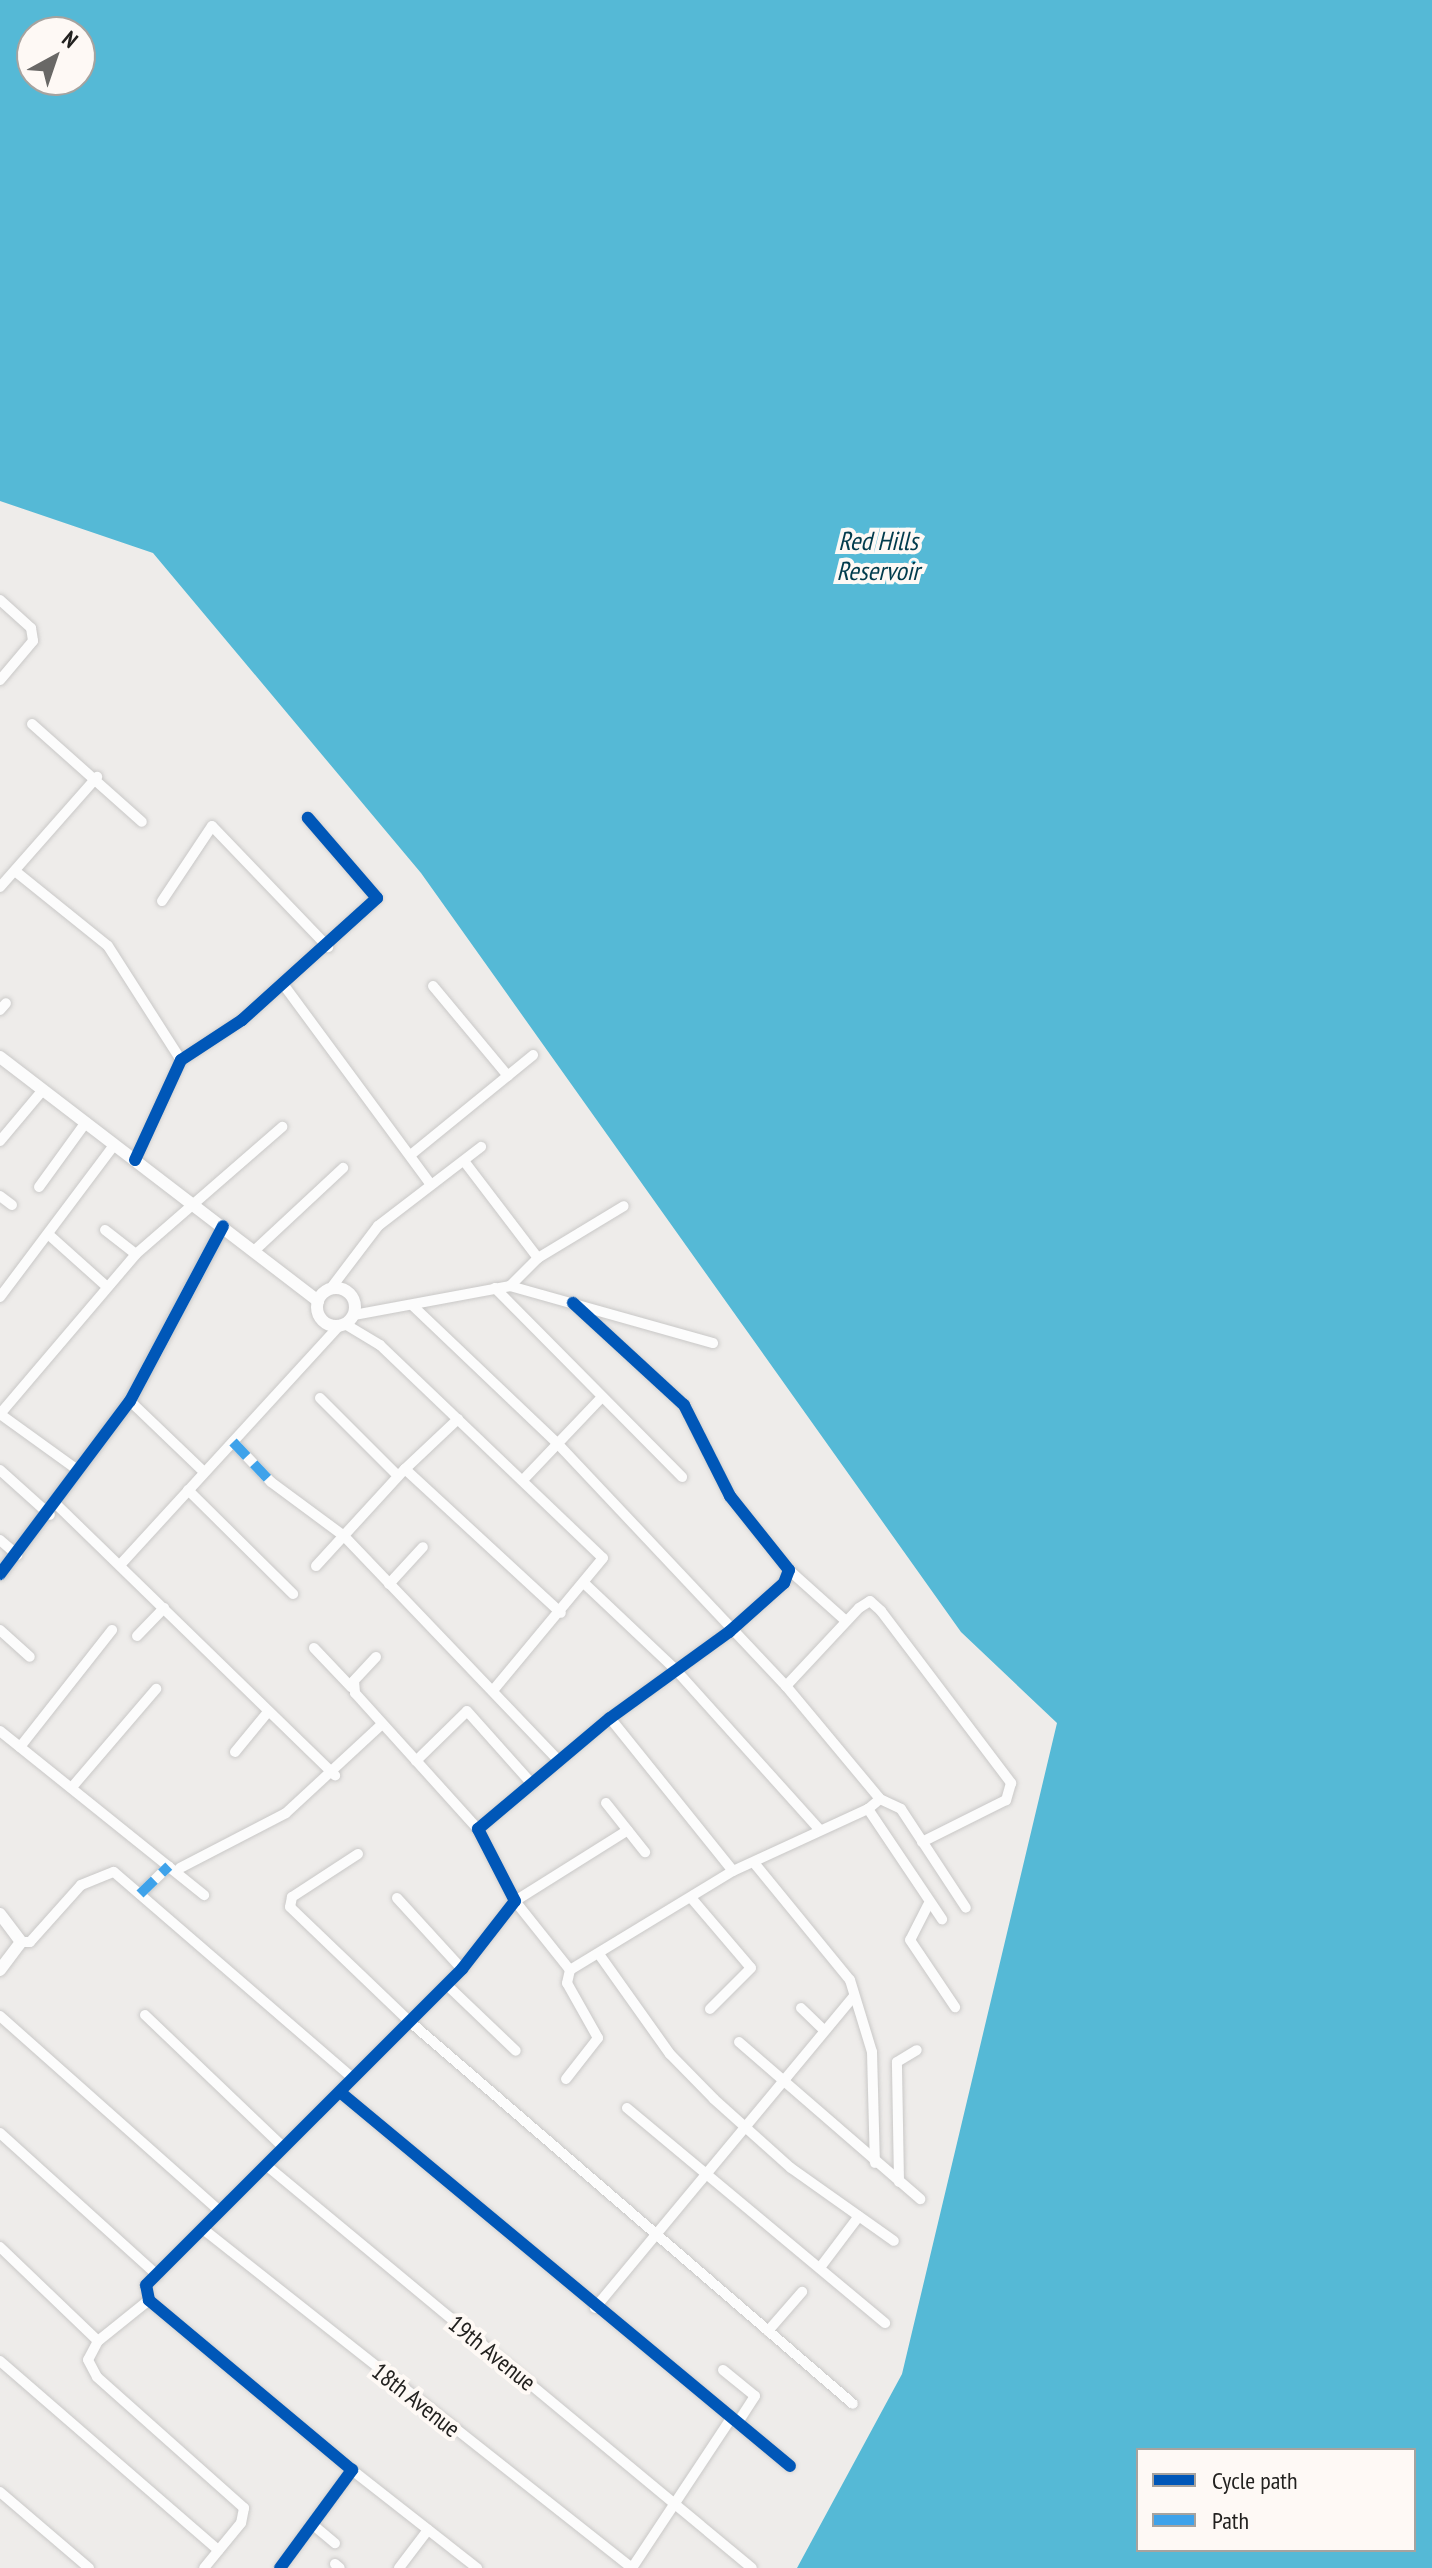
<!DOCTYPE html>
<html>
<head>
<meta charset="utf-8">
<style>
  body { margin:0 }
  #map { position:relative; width:1432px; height:2568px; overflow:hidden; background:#eeecea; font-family:"PT Sans Narrow",sans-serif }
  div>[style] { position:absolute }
  .water>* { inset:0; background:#55b9d6 }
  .roads { filter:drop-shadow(0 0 2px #c9c8c7) drop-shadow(0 0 2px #c9c8c7) }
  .minor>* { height:10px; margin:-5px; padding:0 5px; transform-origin:5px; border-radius:5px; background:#fcfcfc }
  .tertiary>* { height:12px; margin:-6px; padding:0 6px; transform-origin:6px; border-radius:6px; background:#fcfcfc }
  .tertiary>.ring { margin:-6px; padding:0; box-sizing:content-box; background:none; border:12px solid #fcfcfc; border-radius:50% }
  .quiet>* { height:10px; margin-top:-5px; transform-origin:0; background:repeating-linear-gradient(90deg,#3ea2ea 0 20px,transparent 0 30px) }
  .cycleway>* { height:12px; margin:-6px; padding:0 6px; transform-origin:6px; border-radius:6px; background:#0057b8 }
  span { translate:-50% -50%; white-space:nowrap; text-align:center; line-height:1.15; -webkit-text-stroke:8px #fef9f5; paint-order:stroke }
  .street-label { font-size:24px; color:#22211f }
  .water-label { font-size:26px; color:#013b4c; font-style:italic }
  .legend { position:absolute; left:1136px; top:2448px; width:280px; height:104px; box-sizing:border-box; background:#fef9f5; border:2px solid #a6a39f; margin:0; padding:10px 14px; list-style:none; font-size:24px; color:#22211f }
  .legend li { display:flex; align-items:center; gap:16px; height:40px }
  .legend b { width:40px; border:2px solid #a6a39f }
  .north { position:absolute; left:16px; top:16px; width:80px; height:80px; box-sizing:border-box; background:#fef9f5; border:2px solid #a6a39f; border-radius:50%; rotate:40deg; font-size:22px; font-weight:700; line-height:32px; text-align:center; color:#22211f }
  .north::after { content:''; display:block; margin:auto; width:28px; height:36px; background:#696866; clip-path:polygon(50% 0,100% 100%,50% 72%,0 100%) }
</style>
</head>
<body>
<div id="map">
  <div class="water">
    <div style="clip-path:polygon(evenodd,0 0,1432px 0,1432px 2568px,797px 2568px,902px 2374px,1057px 1723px,961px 1632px,421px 873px,153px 553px,0 501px,0 0,32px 32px,80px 32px,80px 80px,32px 80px,32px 32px,0 0,1138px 2450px,1414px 2450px,1414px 2550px,1138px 2550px,1138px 2450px)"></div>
  </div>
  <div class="roads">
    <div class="minor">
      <div style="left:0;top:600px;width:42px;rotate:42.1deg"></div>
      <div style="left:31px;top:628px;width:13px;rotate:81deg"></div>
      <div style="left:33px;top:641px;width:51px;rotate:130.2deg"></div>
      <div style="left:32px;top:724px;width:147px;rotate:41.7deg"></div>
      <div style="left:15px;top:871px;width:119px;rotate:38.9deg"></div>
      <div style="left:108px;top:946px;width:135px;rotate:57.4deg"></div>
      <div style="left:0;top:887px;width:147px;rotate:-48.6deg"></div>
      <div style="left:162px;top:901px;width:90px;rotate:-56.3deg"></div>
      <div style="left:212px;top:826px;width:168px;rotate:46.2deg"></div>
      <div style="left:283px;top:984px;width:246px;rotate:53.6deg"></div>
      <div style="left:433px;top:986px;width:117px;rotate:50.2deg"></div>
      <div style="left:0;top:1010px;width:9px;rotate:-49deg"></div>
      <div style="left:0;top:1141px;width:65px;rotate:-50deg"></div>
      <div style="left:413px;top:1153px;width:155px;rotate:-39.2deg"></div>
      <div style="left:135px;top:1160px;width:110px;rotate:-65.3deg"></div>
      <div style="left:181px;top:1060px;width:73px;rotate:-33.3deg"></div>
      <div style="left:242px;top:1020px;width:182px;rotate:-42.1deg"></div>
      <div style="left:377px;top:898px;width:106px;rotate:-130.8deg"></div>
      <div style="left:464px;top:1161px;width:122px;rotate:52.7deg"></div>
      <div style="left:39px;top:1187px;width:80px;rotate:-54.1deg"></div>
      <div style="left:0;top:1196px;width:15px;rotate:37deg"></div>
      <div style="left:105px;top:1230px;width:39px;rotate:38deg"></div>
      <div style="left:48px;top:1234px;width:78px;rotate:41.9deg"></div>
      <div style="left:254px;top:1251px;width:122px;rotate:-43deg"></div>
      <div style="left:510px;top:1286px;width:40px;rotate:-45deg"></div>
      <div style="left:538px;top:1258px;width:100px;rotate:-31.2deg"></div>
      <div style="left:331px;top:1288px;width:78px;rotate:-52.8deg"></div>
      <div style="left:378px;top:1226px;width:130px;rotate:-37.5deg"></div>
      <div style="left:495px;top:1288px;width:266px;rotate:45.3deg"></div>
      <div style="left:0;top:1297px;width:191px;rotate:-53.1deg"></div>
      <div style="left:412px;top:1305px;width:200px;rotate:43.6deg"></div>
      <div style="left:557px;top:1443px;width:334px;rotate:46.7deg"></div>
      <div style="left:786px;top:1686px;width:147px;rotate:50.2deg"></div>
      <div style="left:880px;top:1799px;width:16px;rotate:140deg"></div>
      <div style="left:354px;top:1315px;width:159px;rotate:-10.5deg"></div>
      <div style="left:510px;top:1286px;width:211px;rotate:15.7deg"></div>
      <div style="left:345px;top:1324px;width:41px;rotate:31deg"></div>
      <div style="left:380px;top:1345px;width:308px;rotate:43.7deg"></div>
      <div style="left:603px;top:1558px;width:169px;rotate:129.7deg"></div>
      <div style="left:320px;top:1398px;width:110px;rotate:45deg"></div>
      <div style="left:130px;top:1401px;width:101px;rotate:43.8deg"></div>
      <div style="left:0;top:1414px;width:210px;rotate:-49.6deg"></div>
      <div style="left:136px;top:1254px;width:194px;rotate:-41deg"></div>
      <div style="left:0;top:1414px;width:97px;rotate:35.8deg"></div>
      <div style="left:233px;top:1442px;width:55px;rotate:46.5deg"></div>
      <div style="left:271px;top:1482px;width:91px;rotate:36.5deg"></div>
      <div style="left:344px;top:1536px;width:311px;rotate:46.3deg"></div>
      <div style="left:405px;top:1469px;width:73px;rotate:-43.3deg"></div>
      <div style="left:0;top:1470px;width:67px;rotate:42deg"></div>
      <div style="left:523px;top:1480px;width:113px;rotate:-46.4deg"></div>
      <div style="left:188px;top:1490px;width:148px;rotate:44.7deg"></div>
      <div style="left:57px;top:1505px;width:388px;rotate:44.2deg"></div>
      <div style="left:0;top:1540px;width:23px;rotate:41deg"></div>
      <div style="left:120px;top:1565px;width:324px;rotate:-47.5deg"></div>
      <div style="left:316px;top:1566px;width:132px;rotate:-47.5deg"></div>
      <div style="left:405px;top:1469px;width:212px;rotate:42.7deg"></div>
      <div style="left:789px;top:1570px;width:76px;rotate:41.8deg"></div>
      <div style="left:389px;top:1584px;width:50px;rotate:-47.4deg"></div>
      <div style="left:585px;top:1584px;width:124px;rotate:43.4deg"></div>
      <div style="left:675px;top:1669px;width:214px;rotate:48deg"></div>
      <div style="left:0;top:1630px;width:40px;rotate:42deg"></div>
      <div style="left:137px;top:1636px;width:39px;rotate:-46deg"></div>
      <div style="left:314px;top:1648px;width:54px;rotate:46.5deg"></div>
      <div style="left:376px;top:1657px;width:33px;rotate:133deg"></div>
      <div style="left:354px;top:1681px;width:12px;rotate:85deg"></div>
      <div style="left:355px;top:1693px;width:183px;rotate:47.9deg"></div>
      <div style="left:786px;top:1686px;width:107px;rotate:-46.9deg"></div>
      <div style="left:859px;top:1608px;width:13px;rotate:-32deg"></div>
      <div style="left:870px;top:1601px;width:15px;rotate:42deg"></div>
      <div style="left:881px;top:1611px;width:216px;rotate:52.9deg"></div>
      <div style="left:1011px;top:1783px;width:18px;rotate:106deg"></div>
      <div style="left:1006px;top:1800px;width:94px;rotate:153.4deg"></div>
      <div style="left:610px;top:1718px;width:196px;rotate:51.2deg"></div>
      <div style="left:0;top:1731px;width:262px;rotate:38.8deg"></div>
      <div style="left:20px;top:1747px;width:149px;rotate:-51.8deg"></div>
      <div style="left:235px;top:1752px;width:50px;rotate:-50.6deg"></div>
      <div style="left:416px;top:1761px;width:71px;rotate:-44.4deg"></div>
      <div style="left:467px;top:1711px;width:98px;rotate:48.3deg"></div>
      <div style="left:73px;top:1786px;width:128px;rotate:-49.4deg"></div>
      <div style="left:880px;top:1799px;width:23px;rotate:25deg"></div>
      <div style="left:901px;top:1809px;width:118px;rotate:56.7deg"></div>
      <div style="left:606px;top:1803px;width:63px;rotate:51.5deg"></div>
      <div style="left:358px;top:1854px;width:79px;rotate:146.9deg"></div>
      <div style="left:292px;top:1897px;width:10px;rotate:101deg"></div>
      <div style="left:290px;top:1907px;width:165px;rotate:43.8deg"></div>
      <div style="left:409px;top:2021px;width:586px;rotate:40.78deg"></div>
      <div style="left:755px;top:1864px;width:150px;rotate:50.7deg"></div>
      <div style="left:850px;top:1980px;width:75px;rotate:73deg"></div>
      <div style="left:872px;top:2052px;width:111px;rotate:88.5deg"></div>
      <div style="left:180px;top:1868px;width:119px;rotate:-27.4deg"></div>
      <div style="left:286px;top:1813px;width:131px;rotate:-42.8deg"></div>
      <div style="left:140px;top:1894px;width:40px;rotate:-44deg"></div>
      <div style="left:397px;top:1898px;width:96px;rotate:47.5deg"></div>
      <div style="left:693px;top:1900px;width:89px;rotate:49.5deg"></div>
      <div style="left:751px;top:1968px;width:58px;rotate:135deg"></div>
      <div style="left:928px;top:1905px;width:39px;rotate:117deg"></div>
      <div style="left:910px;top:1940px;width:81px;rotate:56.1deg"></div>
      <div style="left:21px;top:1942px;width:9px"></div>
      <div style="left:30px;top:1942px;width:76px;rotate:-48.2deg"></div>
      <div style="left:81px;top:1885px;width:35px;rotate:-22deg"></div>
      <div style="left:114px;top:1872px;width:316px;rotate:40.8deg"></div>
      <div style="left:601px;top:1957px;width:119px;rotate:54.6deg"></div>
      <div style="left:670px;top:2054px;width:63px;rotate:45.6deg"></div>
      <div style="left:714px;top:2099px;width:103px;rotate:41.9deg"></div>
      <div style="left:791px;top:2168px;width:126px;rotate:35.3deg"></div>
      <div style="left:570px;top:1970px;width:191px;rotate:-31.3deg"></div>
      <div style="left:733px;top:1871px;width:149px;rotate:-24.7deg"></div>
      <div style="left:868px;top:1809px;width:133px;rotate:56.1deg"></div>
      <div style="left:570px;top:1970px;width:88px;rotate:-128.6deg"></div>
      <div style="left:515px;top:1901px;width:133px;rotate:-32.1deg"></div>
      <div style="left:447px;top:1985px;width:95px;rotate:43.7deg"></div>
      <div style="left:801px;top:2008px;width:32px;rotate:44deg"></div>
      <div style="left:145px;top:2015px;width:192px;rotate:43.7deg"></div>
      <div style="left:0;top:2016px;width:294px;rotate:41.6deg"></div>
      <div style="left:739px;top:2042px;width:240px;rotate:40.9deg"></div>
      <div style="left:566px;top:2079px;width:52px;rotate:-52deg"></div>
      <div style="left:598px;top:2038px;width:63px;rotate:-119.4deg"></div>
      <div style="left:567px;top:1983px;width:13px;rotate:-77deg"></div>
      <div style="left:340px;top:2092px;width:585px;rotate:39.73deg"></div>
      <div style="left:627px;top:2108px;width:336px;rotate:39.8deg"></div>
      <div style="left:0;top:2133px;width:212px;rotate:42.1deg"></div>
      <div style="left:266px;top:2165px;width:631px;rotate:39.67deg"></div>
      <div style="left:899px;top:2182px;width:120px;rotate:-91deg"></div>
      <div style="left:897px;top:2062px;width:23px;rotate:-31deg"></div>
      <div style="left:203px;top:2229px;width:547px;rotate:38.32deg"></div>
      <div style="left:0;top:2247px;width:136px;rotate:43.8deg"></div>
      <div style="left:822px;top:2265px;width:61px;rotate:-52.9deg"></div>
      <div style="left:149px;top:2300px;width:65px;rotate:141.2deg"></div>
      <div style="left:98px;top:2341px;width:21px;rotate:118deg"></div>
      <div style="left:88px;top:2360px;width:19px;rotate:62deg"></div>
      <div style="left:97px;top:2377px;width:197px;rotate:41.7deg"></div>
      <div style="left:244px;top:2508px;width:15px;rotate:101deg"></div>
      <div style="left:241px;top:2523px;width:58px;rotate:129.4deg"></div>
      <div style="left:595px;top:2308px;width:404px;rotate:-50.3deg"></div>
      <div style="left:768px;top:2331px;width:52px;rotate:-48.9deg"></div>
      <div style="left:0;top:2361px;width:289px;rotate:40.9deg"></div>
      <div style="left:723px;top:2370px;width:41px;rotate:39.1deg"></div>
      <div style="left:755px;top:2396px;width:33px;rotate:123deg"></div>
      <div style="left:352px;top:2470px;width:159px;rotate:38.1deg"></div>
      <div style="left:0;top:2492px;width:117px;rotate:40.5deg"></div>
      <div style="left:312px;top:2524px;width:30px;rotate:40deg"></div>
      <div style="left:335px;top:2564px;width:6px;rotate:39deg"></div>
      <div style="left:280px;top:2568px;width:122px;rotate:-53.7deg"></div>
      <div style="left:352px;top:2470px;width:265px;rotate:-140.1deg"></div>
      <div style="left:149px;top:2300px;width:15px;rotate:-101deg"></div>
      <div style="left:146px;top:2285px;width:447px;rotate:-45deg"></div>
      <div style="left:462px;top:1969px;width:86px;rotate:-52.1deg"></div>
      <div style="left:515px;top:1901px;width:81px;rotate:-117.2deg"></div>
      <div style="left:478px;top:1829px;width:172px;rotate:-40.1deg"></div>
      <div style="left:610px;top:1718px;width:147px;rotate:-35.9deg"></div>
      <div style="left:729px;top:1632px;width:74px;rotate:-41.7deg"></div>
      <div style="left:784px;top:1583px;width:14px;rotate:-69deg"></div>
      <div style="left:789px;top:1570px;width:95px;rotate:-128.6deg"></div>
      <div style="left:730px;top:1496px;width:102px;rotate:-116.8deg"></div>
      <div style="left:684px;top:1405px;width:151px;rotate:-137.4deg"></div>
      <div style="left:399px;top:2568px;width:48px;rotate:-52.7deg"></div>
      <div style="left:632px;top:2568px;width:178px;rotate:-56.5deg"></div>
    </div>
    <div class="tertiary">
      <div style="left:0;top:1057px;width:401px;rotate:37.5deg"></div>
      <div class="ring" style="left:317px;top:1288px;width:26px;height:26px"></div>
      <div style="left:0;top:1574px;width:216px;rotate:-53.1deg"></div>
      <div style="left:130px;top:1401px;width:198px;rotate:-62deg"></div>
      <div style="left:0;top:1914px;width:35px;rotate:53deg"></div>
      <div style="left:21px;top:1942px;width:35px;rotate:127deg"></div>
    </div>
  </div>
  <div class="quiet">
    <div style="left:233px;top:1442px;width:55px;rotate:46.5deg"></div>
    <div style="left:140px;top:1894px;width:40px;rotate:-44deg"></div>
  </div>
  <div class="cycleway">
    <div style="left:135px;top:1160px;width:110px;rotate:-65.3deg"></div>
    <div style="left:181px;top:1060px;width:73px;rotate:-33.3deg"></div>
    <div style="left:242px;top:1020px;width:182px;rotate:-42.1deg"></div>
    <div style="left:377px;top:898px;width:106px;rotate:-130.8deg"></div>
    <div style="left:0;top:1574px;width:216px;rotate:-53.1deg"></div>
    <div style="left:130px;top:1401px;width:198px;rotate:-62deg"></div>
    <div style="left:340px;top:2092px;width:585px;rotate:39.73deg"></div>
    <div style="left:280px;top:2568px;width:122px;rotate:-53.7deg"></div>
    <div style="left:352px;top:2470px;width:265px;rotate:-140.1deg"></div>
    <div style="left:149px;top:2300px;width:15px;rotate:-101deg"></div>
    <div style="left:146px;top:2285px;width:447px;rotate:-45deg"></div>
    <div style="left:462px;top:1969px;width:86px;rotate:-52.1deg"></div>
    <div style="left:515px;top:1901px;width:81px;rotate:-117.2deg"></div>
    <div style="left:478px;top:1829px;width:172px;rotate:-40.1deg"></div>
    <div style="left:610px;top:1718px;width:147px;rotate:-35.9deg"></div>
    <div style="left:729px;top:1632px;width:74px;rotate:-41.7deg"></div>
    <div style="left:784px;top:1583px;width:14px;rotate:-69deg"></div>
    <div style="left:789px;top:1570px;width:95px;rotate:-128.6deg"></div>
    <div style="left:730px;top:1496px;width:102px;rotate:-116.8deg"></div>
    <div style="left:684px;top:1405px;width:151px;rotate:-137.4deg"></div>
  </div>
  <div class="street-label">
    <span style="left:492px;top:2353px;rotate:39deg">19th Avenue</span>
    <span style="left:416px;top:2400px;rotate:38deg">18th Avenue</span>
  </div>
  <div class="water-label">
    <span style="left:878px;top:556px">Red Hills<br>Reservoir</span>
  </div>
  <ul class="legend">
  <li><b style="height:10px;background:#0057b8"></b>Cycle path</li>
  <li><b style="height:10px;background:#3ea2ea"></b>Path</li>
  </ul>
  <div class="north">N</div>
</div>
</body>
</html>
